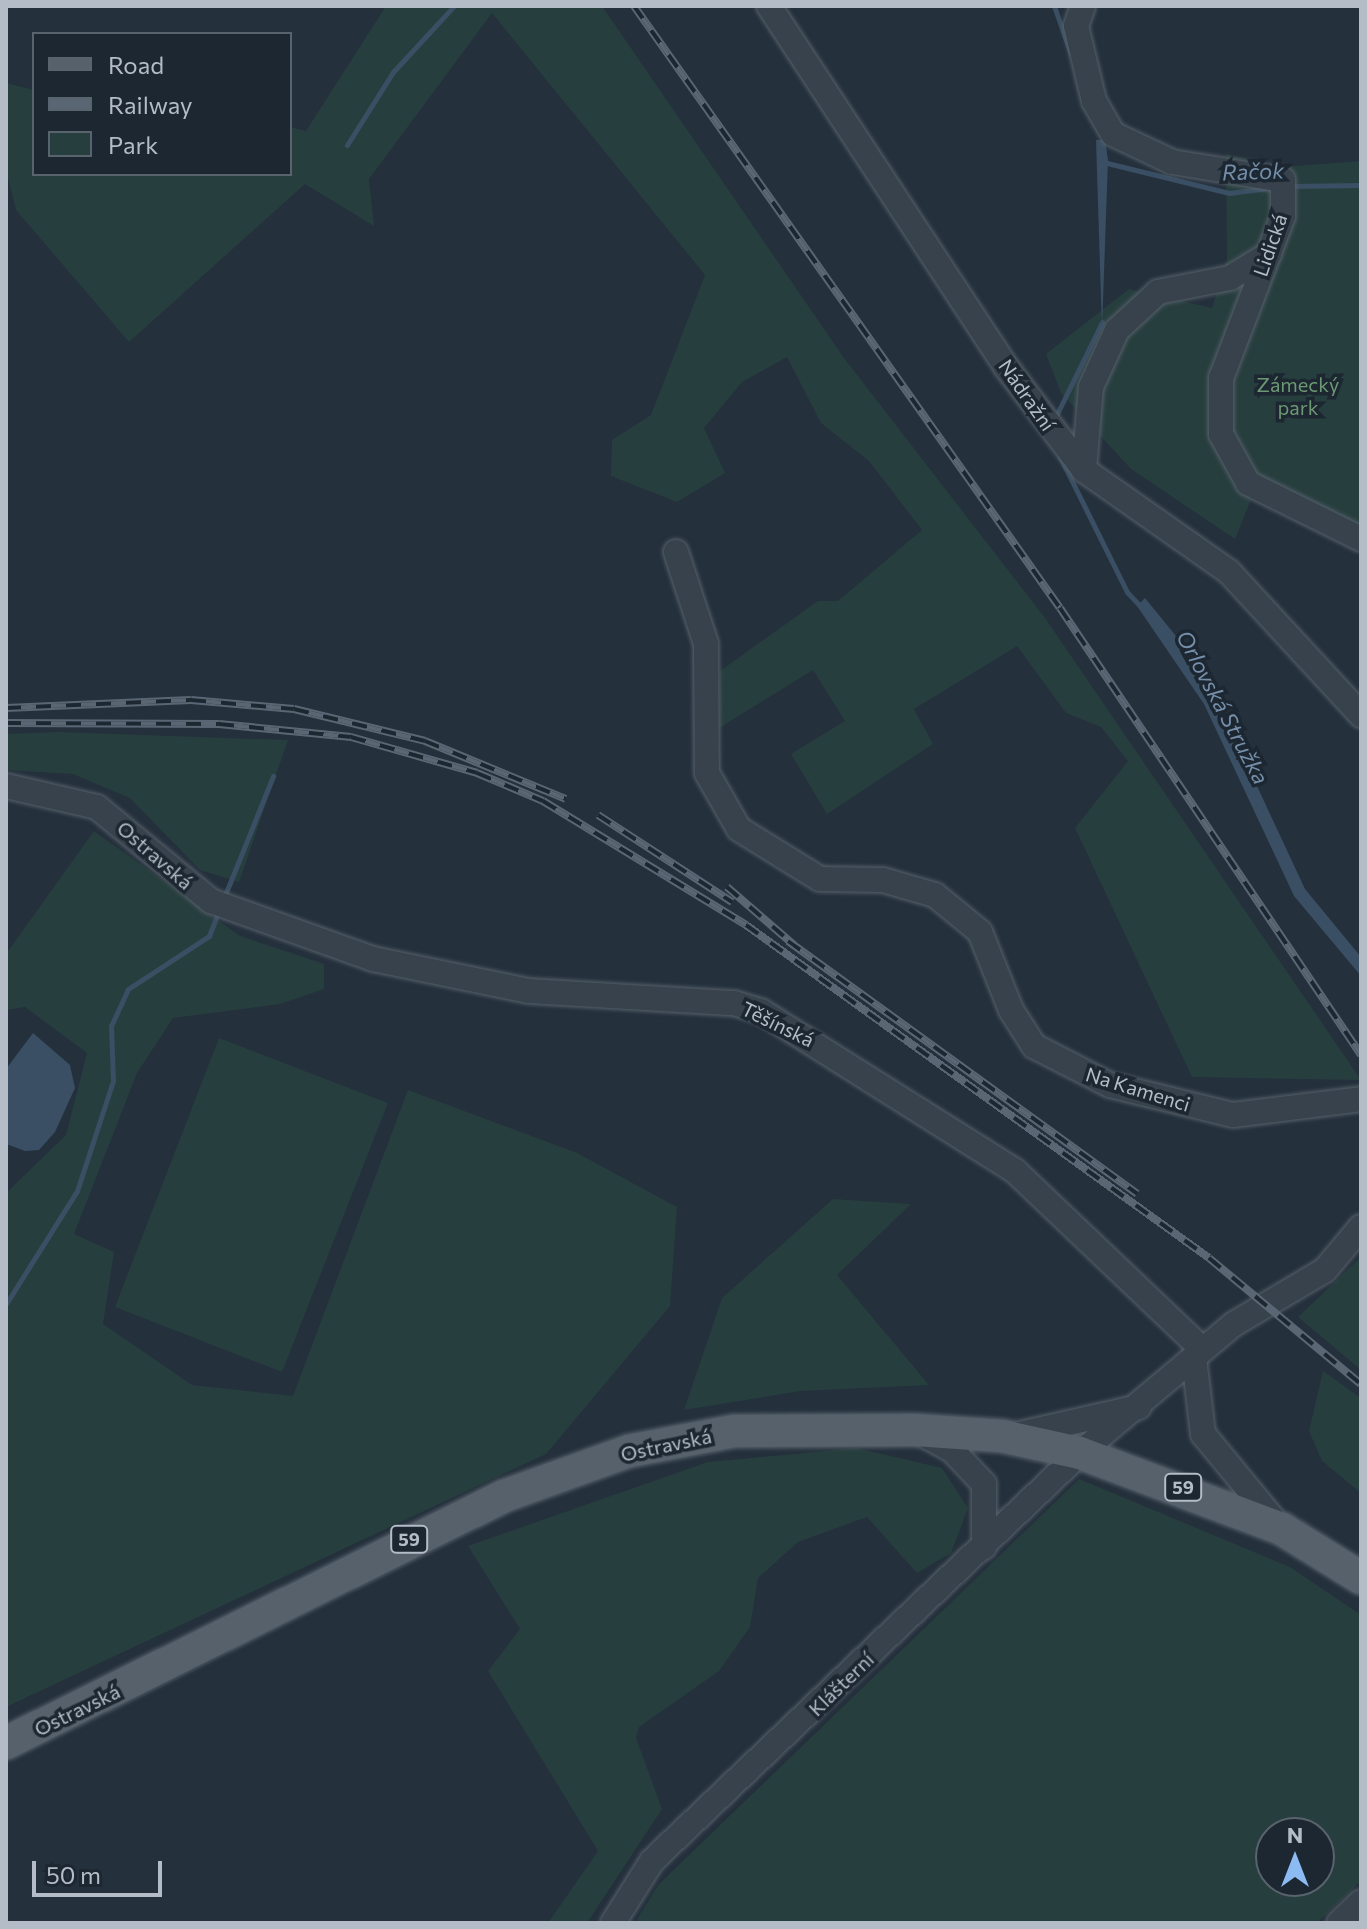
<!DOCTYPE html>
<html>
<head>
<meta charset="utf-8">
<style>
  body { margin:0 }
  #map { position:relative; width:1367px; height:1929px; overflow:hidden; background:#24303c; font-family:Commissioner,sans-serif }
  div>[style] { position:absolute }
  .green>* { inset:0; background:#273e3e }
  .water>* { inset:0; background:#3a4f64 }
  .stream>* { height:5px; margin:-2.5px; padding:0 2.5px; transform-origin:2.5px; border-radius:2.5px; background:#3a4f64 }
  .roads { filter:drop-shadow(0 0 2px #56606a) drop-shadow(0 0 2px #56606a) }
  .minor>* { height:24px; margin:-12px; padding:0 12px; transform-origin:12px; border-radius:12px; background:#38424c }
  .major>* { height:32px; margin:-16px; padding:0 16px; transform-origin:16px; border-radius:16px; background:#56616c }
  .rail>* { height:8px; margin-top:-4px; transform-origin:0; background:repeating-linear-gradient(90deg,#1d2731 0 15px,#5a6673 0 30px); box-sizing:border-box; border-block:2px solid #5a6673 }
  span { translate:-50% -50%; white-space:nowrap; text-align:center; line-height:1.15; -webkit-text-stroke:7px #1d2731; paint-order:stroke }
  .shield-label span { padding:2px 6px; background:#1d2731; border:2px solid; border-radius:6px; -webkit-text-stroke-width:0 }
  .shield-label { font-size:18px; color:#b4bdc7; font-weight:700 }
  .street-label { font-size:20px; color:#b4bdc7 }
  .park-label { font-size:20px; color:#6c9873 }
  .water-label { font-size:22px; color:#758faa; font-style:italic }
  .frame { position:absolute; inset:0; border:8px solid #b4bdc7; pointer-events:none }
  .legend { position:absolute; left:32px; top:32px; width:260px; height:144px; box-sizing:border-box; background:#1d2731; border:2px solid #59636d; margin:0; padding:10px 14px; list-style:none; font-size:24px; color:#b4bdc7 }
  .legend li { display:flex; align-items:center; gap:16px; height:40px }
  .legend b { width:40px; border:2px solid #59636d }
  .north { position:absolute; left:1255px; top:1817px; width:80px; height:80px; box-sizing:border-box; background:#1d2731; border:2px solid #59636d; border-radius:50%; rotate:0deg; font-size:22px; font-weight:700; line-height:32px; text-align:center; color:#b4bdc7 }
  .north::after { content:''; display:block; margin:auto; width:28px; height:36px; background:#8cbbf4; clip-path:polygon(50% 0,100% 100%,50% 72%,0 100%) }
  .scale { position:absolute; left:32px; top:1861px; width:130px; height:36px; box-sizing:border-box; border:4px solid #b4bdc7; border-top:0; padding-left:10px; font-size:24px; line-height:28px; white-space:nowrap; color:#b4bdc7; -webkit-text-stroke:6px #1d2731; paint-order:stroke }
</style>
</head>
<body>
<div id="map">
  <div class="green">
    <div style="clip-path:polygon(386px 6px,602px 6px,844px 358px,1045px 618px,1361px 1080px,1192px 1077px,1075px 828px,1128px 761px,1101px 727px,1066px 713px,1017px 646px,914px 709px,933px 744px,827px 814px,791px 754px,845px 721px,813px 670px,719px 728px,720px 671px,818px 601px,838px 601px,922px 530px,869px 461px,821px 423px,787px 357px,742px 382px,704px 428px,725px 473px,677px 502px,611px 476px,612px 440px,651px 415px,705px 275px,492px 13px,369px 179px,374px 226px,305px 184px,129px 342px,16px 210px,6px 170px,6px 83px,34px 90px,34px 174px,290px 174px,290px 127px,306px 131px)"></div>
    <div style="clip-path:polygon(1226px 154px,1282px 167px,1361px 161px,1361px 528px,1259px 480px,1235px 539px,1131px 469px,1061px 393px,1046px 354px,1129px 289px,1212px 308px,1227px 259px)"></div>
    <div style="clip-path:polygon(58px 732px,288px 740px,239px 882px,200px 870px,130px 798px,73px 774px,6px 770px,6px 734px)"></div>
    <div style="clip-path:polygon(94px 831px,240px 936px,324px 964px,324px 989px,280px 1004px,173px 1018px,137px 1073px,74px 1234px,114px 1252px,103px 1324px,192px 1385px,293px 1396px,408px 1090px,577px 1153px,677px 1207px,670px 1306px,546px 1454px,6px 1707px,6px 1193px,66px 1135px,87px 1053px,25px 1007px,6px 1010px,6px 954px)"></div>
    <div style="clip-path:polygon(219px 1038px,388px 1103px,282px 1372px,115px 1307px)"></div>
    <div style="clip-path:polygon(833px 1199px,911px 1204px,837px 1275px,929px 1385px,800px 1391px,684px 1410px,722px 1298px)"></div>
    <div style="clip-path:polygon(1361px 1257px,1361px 1370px,1298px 1317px)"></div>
    <div style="clip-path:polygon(1323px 1371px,1361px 1398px,1361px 1493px,1322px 1461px,1309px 1431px)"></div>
    <div style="clip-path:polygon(856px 1448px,942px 1468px,968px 1508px,951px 1553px,917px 1573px,867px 1517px,798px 1542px,758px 1578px,750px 1627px,719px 1671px,639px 1727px,636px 1738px,662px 1809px,587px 1923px,548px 1923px,598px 1851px,488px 1671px,520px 1629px,468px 1546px,708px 1462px)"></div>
    <div style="clip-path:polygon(evenodd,1079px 1479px,1290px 1567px,1361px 1615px,1361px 1881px,1317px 1923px,635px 1923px,658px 1885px,1079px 1479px,1271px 1833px,1319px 1833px,1319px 1881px,1271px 1881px,1271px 1833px)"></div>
  </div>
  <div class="water">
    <div style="clip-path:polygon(1096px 140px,1105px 140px,1108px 160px,1102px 329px)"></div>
    <div style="clip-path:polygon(1145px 598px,1202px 668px,1305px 889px,1361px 957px,1361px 976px,1294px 896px,1204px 704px,1137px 606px)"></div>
    <div style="clip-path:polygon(33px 1033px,70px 1065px,75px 1088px,55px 1132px,39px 1150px,25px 1151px,6px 1144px,6px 1069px)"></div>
  </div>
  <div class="stream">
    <div style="left:1054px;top:6px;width:51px;rotate:70.5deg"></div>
    <div style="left:347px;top:145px;width:86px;rotate:-57.8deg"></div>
    <div style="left:393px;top:72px;width:90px;rotate:-47.3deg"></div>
    <div style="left:1103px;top:162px;width:130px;rotate:13.8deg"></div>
    <div style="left:1229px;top:193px;width:40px;rotate:-7.1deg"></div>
    <div style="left:1291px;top:186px;width:70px;rotate:-0.8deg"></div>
    <div style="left:1054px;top:420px;width:109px;rotate:-63.9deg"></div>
    <div style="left:1060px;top:457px;width:151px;rotate:63.6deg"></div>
    <div style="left:1127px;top:592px;width:23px;rotate:47deg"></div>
    <div style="left:223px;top:900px;width:134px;rotate:-68deg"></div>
    <div style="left:6px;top:1304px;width:133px;rotate:-57.9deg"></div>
    <div style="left:77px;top:1191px;width:116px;rotate:-71.9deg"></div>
    <div style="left:113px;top:1081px;width:55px;rotate:-92.1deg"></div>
    <div style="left:111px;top:1026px;width:41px;rotate:-65.3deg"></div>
    <div style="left:128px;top:989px;width:97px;rotate:-33.2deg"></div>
    <div style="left:209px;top:936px;width:25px;rotate:-69deg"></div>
  </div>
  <div class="roads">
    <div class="minor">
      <div style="left:769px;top:6px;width:433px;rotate:56.7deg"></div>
      <div style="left:1007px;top:368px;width:128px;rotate:53deg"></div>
      <div style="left:1084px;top:470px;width:177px;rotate:35.1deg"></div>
      <div style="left:1229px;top:572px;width:195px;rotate:47.3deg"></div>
      <div style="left:1083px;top:6px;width:21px;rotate:109deg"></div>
      <div style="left:1076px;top:26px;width:77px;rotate:76.5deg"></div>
      <div style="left:1094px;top:101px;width:38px;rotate:60deg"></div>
      <div style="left:1113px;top:134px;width:65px;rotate:25.4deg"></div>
      <div style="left:1172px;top:162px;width:112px;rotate:9.2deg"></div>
      <div style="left:1283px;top:180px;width:36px;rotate:90deg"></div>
      <div style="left:1283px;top:216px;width:173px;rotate:110.9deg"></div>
      <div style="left:1221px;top:378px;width:56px;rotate:90deg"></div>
      <div style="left:1221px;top:434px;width:56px;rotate:61.1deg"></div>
      <div style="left:1248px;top:483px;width:126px;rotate:26.4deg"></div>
      <div style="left:1084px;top:470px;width:83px;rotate:-85.2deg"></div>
      <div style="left:1091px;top:387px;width:63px;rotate:-65.5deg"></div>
      <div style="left:1117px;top:330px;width:56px;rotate:-42.8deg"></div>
      <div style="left:1158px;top:292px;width:73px;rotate:-11deg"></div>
      <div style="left:1230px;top:278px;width:46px;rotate:-31.6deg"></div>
      <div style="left:676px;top:552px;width:97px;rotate:71.9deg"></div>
      <div style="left:706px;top:644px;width:129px;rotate:89.6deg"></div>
      <div style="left:707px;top:773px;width:64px;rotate:60.3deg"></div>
      <div style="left:739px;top:829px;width:95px;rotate:31.7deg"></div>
      <div style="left:820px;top:879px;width:63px;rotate:0.9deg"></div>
      <div style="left:883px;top:880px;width:54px;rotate:16.1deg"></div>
      <div style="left:935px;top:895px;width:58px;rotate:39.4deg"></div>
      <div style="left:980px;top:932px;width:84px;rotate:68.3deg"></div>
      <div style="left:1011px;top:1010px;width:43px;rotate:57.4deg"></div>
      <div style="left:1034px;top:1046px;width:85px;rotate:27.2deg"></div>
      <div style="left:1110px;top:1085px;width:127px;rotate:13.7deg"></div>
      <div style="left:1233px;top:1115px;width:129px;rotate:-7.1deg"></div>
      <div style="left:6px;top:786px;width:93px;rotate:13deg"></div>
      <div style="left:97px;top:807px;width:148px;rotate:39.5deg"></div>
      <div style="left:211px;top:901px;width:172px;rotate:19.7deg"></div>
      <div style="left:373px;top:959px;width:159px;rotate:11.6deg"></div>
      <div style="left:529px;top:991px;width:205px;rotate:3.4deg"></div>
      <div style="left:734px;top:1003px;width:28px;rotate:17deg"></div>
      <div style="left:761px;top:1011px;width:300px;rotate:32.2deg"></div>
      <div style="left:1015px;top:1171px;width:258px;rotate:43.6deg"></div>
      <div style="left:1194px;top:1358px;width:77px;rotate:83.2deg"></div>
      <div style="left:1203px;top:1434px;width:118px;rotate:50.5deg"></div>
      <div style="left:920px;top:1433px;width:36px;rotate:28deg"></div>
      <div style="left:952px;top:1450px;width:47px;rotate:46.7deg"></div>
      <div style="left:984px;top:1484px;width:63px;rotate:90deg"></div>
      <div style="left:1020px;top:1434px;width:122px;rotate:-12.8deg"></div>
      <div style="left:613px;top:1923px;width:73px;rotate:-57.8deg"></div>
      <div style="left:652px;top:1861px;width:591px;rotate:-43.63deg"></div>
      <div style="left:1080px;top:1453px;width:201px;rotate:-40deg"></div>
      <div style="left:1234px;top:1324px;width:106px;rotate:-30.7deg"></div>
      <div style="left:1325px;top:1270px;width:56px;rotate:-50.1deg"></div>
      <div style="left:1339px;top:1923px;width:30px;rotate:-44deg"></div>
    </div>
    <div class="major">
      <div style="left:6px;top:1743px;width:556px;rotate:-26.38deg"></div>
      <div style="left:504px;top:1496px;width:133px;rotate:-19.8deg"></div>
      <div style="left:629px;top:1451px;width:107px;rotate:-10.8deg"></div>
      <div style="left:734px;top:1431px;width:180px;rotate:-0.3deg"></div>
      <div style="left:914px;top:1430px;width:88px;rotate:3.9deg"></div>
      <div style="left:1002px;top:1436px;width:80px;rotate:12.3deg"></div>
      <div style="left:1080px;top:1453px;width:216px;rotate:20.6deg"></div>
      <div style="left:1282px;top:1529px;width:93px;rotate:31.8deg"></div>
    </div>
  </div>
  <div class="rail">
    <div style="left:634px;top:6px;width:737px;rotate:54.72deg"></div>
    <div style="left:1060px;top:608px;width:539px;rotate:56.04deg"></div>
    <div style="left:6px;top:708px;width:185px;rotate:-2.5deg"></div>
    <div style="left:191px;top:700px;width:103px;rotate:5deg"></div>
    <div style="left:294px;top:709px;width:135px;rotate:13.7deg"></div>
    <div style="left:425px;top:741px;width:152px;rotate:22.4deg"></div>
    <div style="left:6px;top:723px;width:213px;rotate:0.3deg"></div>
    <div style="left:219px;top:724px;width:133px;rotate:5.6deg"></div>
    <div style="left:351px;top:737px;width:131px;rotate:15.9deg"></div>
    <div style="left:477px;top:773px;width:72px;rotate:23deg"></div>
    <div style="left:543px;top:801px;width:238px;rotate:31.4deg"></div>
    <div style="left:746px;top:925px;width:570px;rotate:35.72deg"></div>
    <div style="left:1209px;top:1258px;width:197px;rotate:39.7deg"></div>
    <div style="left:598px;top:815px;width:160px;rotate:33deg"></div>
    <div style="left:727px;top:887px;width:89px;rotate:40.9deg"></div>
    <div style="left:788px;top:941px;width:431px;rotate:35.9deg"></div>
  </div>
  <div class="shield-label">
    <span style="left:1183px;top:1487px">59</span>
    <span style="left:409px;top:1539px">59</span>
  </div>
  <div class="street-label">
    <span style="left:1270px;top:245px;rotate:-71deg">Lidická</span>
    <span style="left:1027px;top:395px;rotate:55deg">Nádražní</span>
    <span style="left:155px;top:855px;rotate:41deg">Ostravská</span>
    <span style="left:778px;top:1024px;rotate:26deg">Těšínská</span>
    <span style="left:1138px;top:1089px;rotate:17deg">Na Kamenci</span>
    <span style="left:666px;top:1445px;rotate:-12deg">Ostravská</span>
    <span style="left:841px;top:1684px;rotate:-44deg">Klášterní</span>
    <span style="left:77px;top:1710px;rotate:-26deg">Ostravská</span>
  </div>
  <div class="park-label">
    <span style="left:1298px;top:396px">Zámecký<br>park</span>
  </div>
  <div class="water-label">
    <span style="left:1253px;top:171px;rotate:-2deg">Račok</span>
    <span style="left:1223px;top:707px;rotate:62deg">Orlovská Stružka</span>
  </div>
  <div class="frame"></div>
  <ul class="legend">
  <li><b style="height:10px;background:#56616c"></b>Road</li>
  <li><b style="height:10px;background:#5a6673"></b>Railway</li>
  <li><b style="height:22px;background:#273e3e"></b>Park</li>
  </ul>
  <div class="north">N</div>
  <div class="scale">50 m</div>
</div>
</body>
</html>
